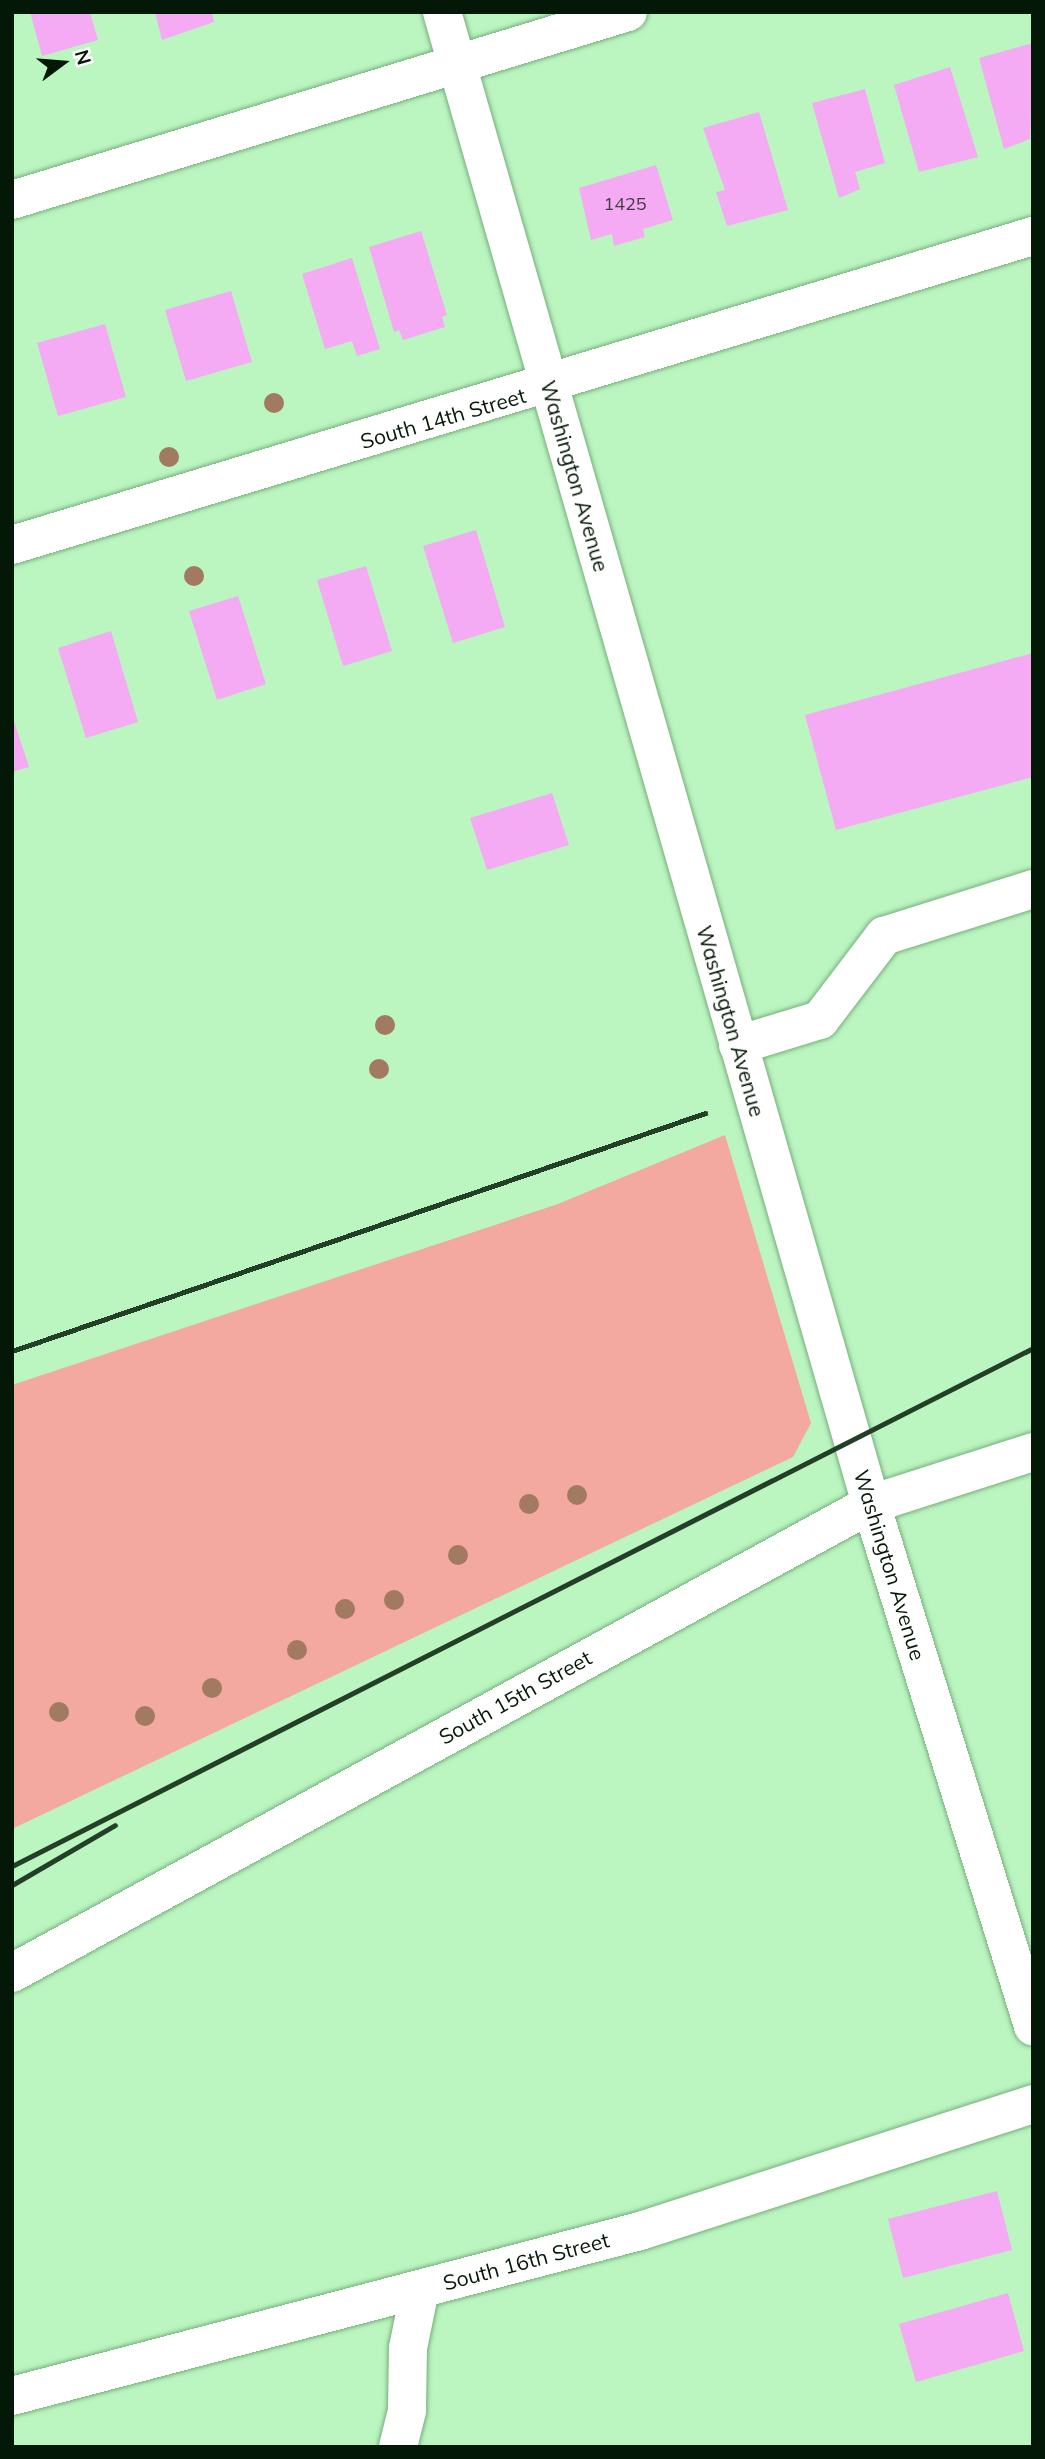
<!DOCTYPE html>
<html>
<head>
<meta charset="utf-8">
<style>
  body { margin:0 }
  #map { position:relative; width:1045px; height:2459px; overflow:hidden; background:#bbf5c0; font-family:Mulish,sans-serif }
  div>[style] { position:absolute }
  .green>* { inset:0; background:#f3a9a0 }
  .building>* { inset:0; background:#f5abf4 }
  .roads { filter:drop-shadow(0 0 2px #76ae7c) drop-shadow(0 0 2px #76ae7c) }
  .minor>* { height:38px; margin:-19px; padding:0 19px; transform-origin:19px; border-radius:19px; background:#fff }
  .rail>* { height:5px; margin:-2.5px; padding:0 2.5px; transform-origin:2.5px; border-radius:2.5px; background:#243f27 }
  .trees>* { width:20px; height:20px; margin:-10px; border-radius:50%; background:#a27961 }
  span { translate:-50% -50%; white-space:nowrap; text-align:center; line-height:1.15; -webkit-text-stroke:7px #fff; paint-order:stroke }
  .number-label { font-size:18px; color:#403d42 }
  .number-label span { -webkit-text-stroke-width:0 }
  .street-label { font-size:21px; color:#031806 }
  .frame { position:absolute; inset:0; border:14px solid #031806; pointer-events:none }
  .north { position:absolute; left:28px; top:28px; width:70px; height:70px; -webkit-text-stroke:5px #fff; paint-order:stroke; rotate:74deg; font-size:19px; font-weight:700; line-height:28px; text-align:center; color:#031806 }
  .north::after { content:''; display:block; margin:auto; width:24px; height:32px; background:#031806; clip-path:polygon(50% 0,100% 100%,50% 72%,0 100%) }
</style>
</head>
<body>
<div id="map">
  <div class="green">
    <div style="clip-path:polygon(725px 1135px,811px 1423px,793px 1457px,12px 1829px,12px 1385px,558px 1204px)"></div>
  </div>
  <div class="building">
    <div style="clip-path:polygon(30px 12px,90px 12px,98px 40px,42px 56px)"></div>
    <div style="clip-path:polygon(155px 12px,212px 12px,214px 22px,162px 40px)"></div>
    <div style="clip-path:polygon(1033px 43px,1030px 139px,1004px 149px,979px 58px)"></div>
    <div style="clip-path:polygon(950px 67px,978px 157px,919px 172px,894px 85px)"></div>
    <div style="clip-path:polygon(865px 89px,885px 163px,855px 172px,860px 189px,839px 198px,812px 103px)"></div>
    <div style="clip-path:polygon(759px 112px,788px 210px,727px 226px,716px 192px,725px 190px,703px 128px)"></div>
    <div style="clip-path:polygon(656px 165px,673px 220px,643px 229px,645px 237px,614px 246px,612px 234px,591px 240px,579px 188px)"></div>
    <div style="clip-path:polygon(421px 231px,447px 315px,442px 317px,445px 327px,403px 340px,399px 330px,394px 332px,369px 247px)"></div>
    <div style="clip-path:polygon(352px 258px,380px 349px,357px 356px,352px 341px,325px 349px,302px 274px)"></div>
    <div style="clip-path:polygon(231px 291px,252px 362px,186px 381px,165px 310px)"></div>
    <div style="clip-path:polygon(105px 324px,126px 397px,58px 416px,37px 343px)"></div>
    <div style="clip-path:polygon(476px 530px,505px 627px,453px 643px,423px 546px)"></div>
    <div style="clip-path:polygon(366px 566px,392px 651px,343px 666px,317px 580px)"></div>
    <div style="clip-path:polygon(238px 596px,266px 684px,217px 700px,189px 611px)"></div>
    <div style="clip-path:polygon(111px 631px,138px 722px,86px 738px,58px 648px)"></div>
    <div style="clip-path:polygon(1033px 653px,1033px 777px,836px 830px,805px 715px)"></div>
    <div style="clip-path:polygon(12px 715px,29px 767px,12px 772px)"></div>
    <div style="clip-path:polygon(552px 793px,569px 845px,487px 870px,470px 818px)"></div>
    <div style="clip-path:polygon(997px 2191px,1012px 2250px,903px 2278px,888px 2219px)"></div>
    <div style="clip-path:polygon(1008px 2293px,1024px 2351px,916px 2382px,899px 2324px)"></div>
  </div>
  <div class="roads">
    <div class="minor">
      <div style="left:442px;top:12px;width:1552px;rotate:73.96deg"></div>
      <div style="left:871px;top:1504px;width:547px;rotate:72.76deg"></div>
      <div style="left:12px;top:200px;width:644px;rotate:-16.97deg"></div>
      <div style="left:12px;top:545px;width:1067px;rotate:-16.84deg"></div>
      <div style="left:738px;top:1045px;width:86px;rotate:-17deg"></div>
      <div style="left:820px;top:1020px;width:106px;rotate:-52.7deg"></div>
      <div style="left:884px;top:936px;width:156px;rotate:-17.5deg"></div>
      <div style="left:12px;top:1973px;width:979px;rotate:-28.63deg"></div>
      <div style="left:871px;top:1504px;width:170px;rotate:-17.8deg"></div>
      <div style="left:12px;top:2396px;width:649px;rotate:-14.72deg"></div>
      <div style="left:640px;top:2231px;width:413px;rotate:-17.9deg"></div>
      <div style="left:398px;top:2447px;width:38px;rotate:-76deg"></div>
      <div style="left:407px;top:2410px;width:62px;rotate:-89.1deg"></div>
      <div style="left:408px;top:2348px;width:60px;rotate:-78.5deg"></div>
    </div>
  </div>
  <div class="rail">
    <div style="left:12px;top:1351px;width:733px;rotate:-18.95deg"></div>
    <div style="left:12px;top:1866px;width:1145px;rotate:-26.9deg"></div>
    <div style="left:12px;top:1885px;width:119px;rotate:-30.2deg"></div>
  </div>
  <div class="trees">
    <div style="left:274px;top:403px"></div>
    <div style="left:169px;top:457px"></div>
    <div style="left:194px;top:576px"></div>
    <div style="left:385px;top:1025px"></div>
    <div style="left:379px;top:1069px"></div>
    <div style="left:577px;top:1495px"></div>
    <div style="left:529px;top:1504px"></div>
    <div style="left:458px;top:1555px"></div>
    <div style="left:394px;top:1600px"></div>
    <div style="left:345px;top:1609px"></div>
    <div style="left:297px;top:1650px"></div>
    <div style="left:212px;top:1688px"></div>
    <div style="left:59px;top:1712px"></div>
    <div style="left:145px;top:1716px"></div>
  </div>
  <div class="number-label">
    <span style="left:625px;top:204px">1425</span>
  </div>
  <div class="street-label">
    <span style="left:443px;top:418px;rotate:-16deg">South 14th Street</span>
    <span style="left:575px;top:476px;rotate:74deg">Washington Avenue</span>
    <span style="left:731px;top:1021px;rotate:74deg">Washington Avenue</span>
    <span style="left:890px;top:1565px;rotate:73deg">Washington Avenue</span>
    <span style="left:515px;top:1697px;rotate:-29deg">South 15th Street</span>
    <span style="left:526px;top:2261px;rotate:-15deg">South 16th Street</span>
  </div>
  <div class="frame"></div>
  <div class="north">N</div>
</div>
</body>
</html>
